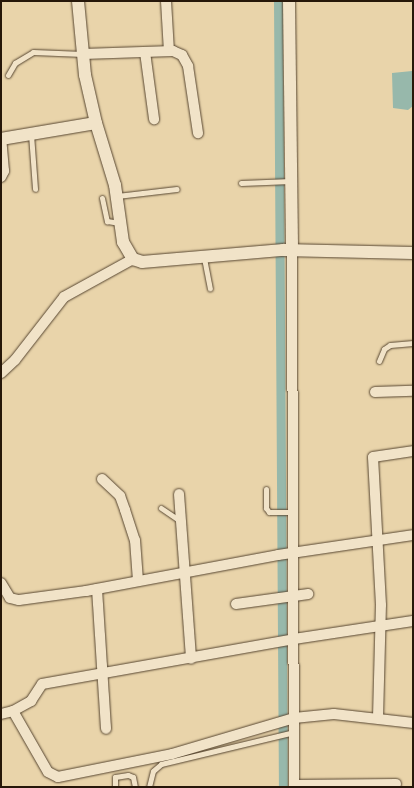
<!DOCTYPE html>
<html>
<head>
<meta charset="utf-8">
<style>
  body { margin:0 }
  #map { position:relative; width:414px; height:788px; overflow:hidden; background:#e9d4aa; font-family:"Old Standard TT",serif }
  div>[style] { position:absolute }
  .water>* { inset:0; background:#97b8ab }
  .canal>* { height:9px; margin:-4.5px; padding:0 4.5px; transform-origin:4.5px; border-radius:4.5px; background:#97b8ab }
  .roads { filter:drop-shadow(0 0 1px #574631) drop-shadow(0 0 1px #574631) }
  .service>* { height:5px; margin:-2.5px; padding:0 2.5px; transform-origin:2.5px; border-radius:2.5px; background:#f1e3c8 }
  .minor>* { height:10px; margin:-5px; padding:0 5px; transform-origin:5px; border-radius:5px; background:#f1e3c8 }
  .tertiary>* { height:12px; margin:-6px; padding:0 6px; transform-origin:6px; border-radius:6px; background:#f1e3c8 }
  span { translate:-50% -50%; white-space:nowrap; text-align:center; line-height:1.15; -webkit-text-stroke:3px #f1e3c8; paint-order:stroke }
  .frame { position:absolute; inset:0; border:2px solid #261709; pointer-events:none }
</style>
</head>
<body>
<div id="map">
  <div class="water">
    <div style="clip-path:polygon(412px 71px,413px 106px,408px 110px,393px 108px,392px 73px)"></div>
  </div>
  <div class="canal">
    <div style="left:278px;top:1px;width:786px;rotate:89.64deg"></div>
  </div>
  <div class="roads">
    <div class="service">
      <div style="left:8px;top:75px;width:14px;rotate:-60deg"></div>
      <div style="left:15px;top:63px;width:21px;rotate:-31deg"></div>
      <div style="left:33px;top:52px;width:50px;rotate:2.3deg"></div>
      <div style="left:31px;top:134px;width:55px;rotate:85.8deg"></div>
      <div style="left:241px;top:183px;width:50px;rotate:-2.3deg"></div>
      <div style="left:117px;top:196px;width:60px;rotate:-6.7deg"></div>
      <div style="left:102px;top:198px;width:24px;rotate:78deg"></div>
      <div style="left:107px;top:221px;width:13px;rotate:9deg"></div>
      <div style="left:204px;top:258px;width:31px;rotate:79deg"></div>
      <div style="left:379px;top:361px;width:13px;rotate:-67deg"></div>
      <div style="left:384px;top:349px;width:7px;rotate:-34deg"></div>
      <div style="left:390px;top:345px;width:23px;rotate:-5deg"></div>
      <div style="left:266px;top:489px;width:19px;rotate:90deg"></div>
      <div style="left:266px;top:508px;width:5px;rotate:53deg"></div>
      <div style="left:269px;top:512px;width:24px"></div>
      <div style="left:161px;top:508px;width:23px;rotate:34deg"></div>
      <div style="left:115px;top:787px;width:10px;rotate:-90deg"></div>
      <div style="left:115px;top:777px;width:13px;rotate:-9deg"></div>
      <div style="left:128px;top:775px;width:5px;rotate:22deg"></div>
      <div style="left:133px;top:777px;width:10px;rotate:79deg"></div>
      <div style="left:149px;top:787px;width:16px;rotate:-76deg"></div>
      <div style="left:153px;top:771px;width:11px;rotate:-41deg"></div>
      <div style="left:161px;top:764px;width:137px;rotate:-13.5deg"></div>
    </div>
    <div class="minor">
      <div style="left:166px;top:1px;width:50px;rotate:86.6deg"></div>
      <div style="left:145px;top:52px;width:68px;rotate:82.3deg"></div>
      <div style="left:83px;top:54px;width:90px;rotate:-1.9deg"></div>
      <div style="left:173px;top:51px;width:10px;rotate:24deg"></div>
      <div style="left:182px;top:55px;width:13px;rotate:61deg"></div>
      <div style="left:188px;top:66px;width:68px;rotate:81.5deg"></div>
      <div style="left:1px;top:177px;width:7px;rotate:-63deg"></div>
      <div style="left:4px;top:171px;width:32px;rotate:-95deg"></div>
      <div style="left:292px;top:250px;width:537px;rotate:89.79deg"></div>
      <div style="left:1px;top:373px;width:19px;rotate:-43deg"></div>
      <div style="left:15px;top:360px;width:80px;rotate:-52.1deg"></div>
      <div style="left:64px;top:297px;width:79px;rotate:-28.8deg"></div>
      <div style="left:375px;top:392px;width:38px;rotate:-2deg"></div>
      <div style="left:102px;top:479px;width:25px;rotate:43deg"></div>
      <div style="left:120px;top:496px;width:15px;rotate:70deg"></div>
      <div style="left:125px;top:510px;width:32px;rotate:72deg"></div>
      <div style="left:135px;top:540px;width:41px;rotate:85.8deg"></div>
      <div style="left:179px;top:494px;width:165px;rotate:85.8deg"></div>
      <div style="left:1px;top:583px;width:17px;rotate:59deg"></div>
      <div style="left:10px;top:598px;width:9px;rotate:13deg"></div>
      <div style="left:19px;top:600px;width:68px;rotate:-7.7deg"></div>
      <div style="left:86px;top:591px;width:195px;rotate:-10.6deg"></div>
      <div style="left:278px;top:555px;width:136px;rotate:-8.4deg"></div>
      <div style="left:97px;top:589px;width:140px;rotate:86.3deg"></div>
      <div style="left:236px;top:604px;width:73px;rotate:-7.9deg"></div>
      <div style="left:13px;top:711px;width:70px;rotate:60.2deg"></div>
      <div style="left:48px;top:772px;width:11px;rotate:27deg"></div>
      <div style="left:58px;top:777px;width:116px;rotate:-11.4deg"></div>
      <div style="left:172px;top:754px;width:127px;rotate:-16.4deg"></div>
      <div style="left:294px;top:718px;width:40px;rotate:-5.7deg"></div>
      <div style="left:334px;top:714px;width:80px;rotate:6.5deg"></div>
      <div style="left:1px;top:714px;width:12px;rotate:-14deg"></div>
      <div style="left:13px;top:711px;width:21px;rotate:-29deg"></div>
      <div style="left:31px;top:701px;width:20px;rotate:-57deg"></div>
      <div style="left:42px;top:684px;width:256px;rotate:-10.1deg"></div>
      <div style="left:294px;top:639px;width:120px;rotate:-8.6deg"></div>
      <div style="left:378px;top:718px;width:113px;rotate:-88.5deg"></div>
      <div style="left:381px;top:605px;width:148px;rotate:-93.1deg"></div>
      <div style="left:373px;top:457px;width:40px;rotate:-8.5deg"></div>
      <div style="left:294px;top:785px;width:102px;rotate:-0.6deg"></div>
    </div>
    <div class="tertiary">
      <div style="left:78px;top:1px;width:74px;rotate:84.6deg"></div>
      <div style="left:85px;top:75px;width:49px;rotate:77.1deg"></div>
      <div style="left:96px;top:123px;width:65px;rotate:73deg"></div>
      <div style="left:115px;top:185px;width:58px;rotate:82deg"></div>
      <div style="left:123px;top:242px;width:20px;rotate:60deg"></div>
      <div style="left:133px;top:259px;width:9px;rotate:18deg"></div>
      <div style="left:142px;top:262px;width:142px;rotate:-4.9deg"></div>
      <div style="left:283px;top:250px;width:130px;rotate:1.3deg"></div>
      <div style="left:289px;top:1px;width:249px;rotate:89.3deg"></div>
      <div style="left:1px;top:139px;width:96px;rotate:-9.6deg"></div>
    </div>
  </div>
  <div class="frame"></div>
</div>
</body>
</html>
